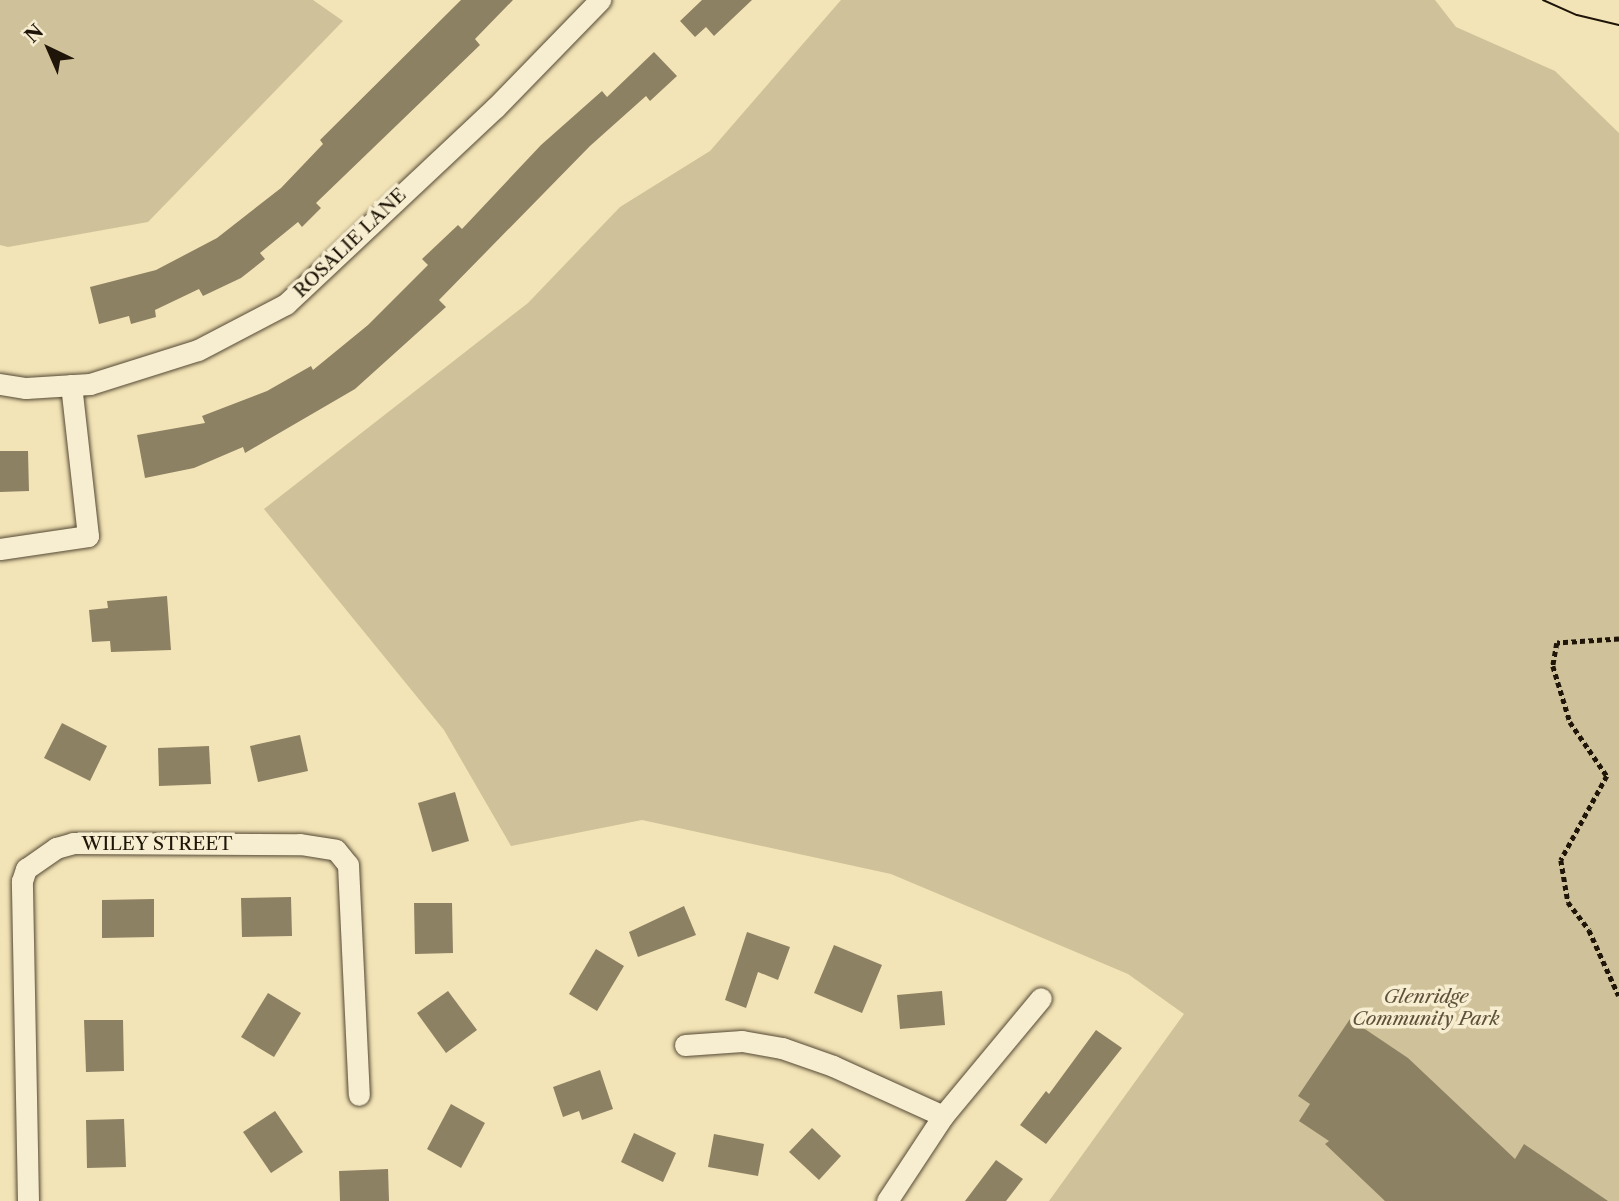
<!DOCTYPE html>
<html>
<head>
<meta charset="utf-8">
<style>
  body { margin:0 }
  #map { position:relative; width:1619px; height:1201px; overflow:hidden; background:#f3e4b7; font-family:"Libre Caslon Text",serif }
  div>[style] { position:absolute }
  .green>* { inset:0; background:#cfc199 }
  .building>* { inset:0; background:#8d8163 }
  .path>* { height:4.5px; margin-top:-2.25px; transform-origin:0; background:repeating-linear-gradient(90deg,#1f1508 0 5px,transparent 0 8.5px) }
  .roads { filter:drop-shadow(0 0 2px #544934) drop-shadow(0 0 2px #544934) }
  .minor>* { height:21px; margin:-10.5px; padding:0 10.5px; transform-origin:10.5px; border-radius:10.5px; background:#f7edd0 }
  .tram>* { height:2px; margin:-1px; padding:0 1px; transform-origin:1px; border-radius:1px; background:#1f1508 }
  span { translate:-50% -50%; white-space:nowrap; text-align:center; line-height:1.15; -webkit-text-stroke:7px #f7edd0; paint-order:stroke }
  .street-label { font-size:19px; color:#1f1508 }
  .park-label { font-size:19px; color:#5d513b; font-style:italic }
  .north { position:absolute; left:14px; top:14px; width:70px; height:70px; -webkit-text-stroke:5px #f7edd0; paint-order:stroke; rotate:316deg; font-size:19px; font-weight:700; line-height:28px; text-align:center; color:#1f1508 }
  .north::after { content:''; display:block; margin:auto; width:24px; height:32px; background:#1f1508; clip-path:polygon(50% 0,100% 100%,50% 72%,0 100%) }
</style>
</head>
<body>
<div id="map">
  <div class="green">
    <div style="clip-path:polygon(0 0,313px 0,343px 21px,148px 222px,8px 247px,0 245px)"></div>
    <div style="clip-path:polygon(841px 0,1435px 0,1456px 27px,1555px 71px,1619px 133px,1619px 1201px,1049px 1201px,1184px 1014px,1128px 974px,891px 874px,642px 820px,511px 846px,444px 730px,264px 509px,528px 303px,620px 207px,710px 151px)"></div>
  </div>
  <div class="building">
    <div style="clip-path:polygon(461px 0,513px 0,475px 39px,480px 45px,316px 203px,321px 208px,302px 227px,298px 222px,260px 253px,265px 259px,241px 278px,203px 296px,199px 289px,155px 310px,156px 317px,131px 324px,129px 316px,99px 324px,90px 287px,156px 270px,217px 238px,281px 188px,323px 144px,320px 140px)"></div>
    <div style="clip-path:polygon(702px 0,752px 0,714px 36px,706px 27px,695px 37px,680px 21px)"></div>
    <div style="clip-path:polygon(654px 52px,677px 76px,650px 101px,646px 96px,590px 146px,439px 300px,446px 307px,355px 389px,245px 453px,243px 447px,194px 468px,145px 478px,137px 435px,205px 423px,202px 416px,267px 391px,311px 366px,313px 370px,368px 325px,428px 265px,422px 259px,458px 225px,462px 229px,541px 145px,602px 91px,607px 97px)"></div>
    <div style="clip-path:polygon(0 451px,28px 451px,29px 491px,0 492px)"></div>
    <div style="clip-path:polygon(167px 596px,171px 650px,111px 652px,110px 641px,92px 642px,89px 610px,108px 608px,107px 601px)"></div>
    <div style="clip-path:polygon(62px 723px,107px 746px,90px 781px,44px 758px)"></div>
    <div style="clip-path:polygon(300px 735px,308px 771px,258px 782px,250px 746px)"></div>
    <div style="clip-path:polygon(209px 746px,211px 784px,159px 786px,158px 748px)"></div>
    <div style="clip-path:polygon(455px 792px,469px 841px,432px 852px,418px 803px)"></div>
    <div style="clip-path:polygon(291px 897px,292px 936px,242px 937px,241px 898px)"></div>
    <div style="clip-path:polygon(154px 899px,154px 937px,102px 938px,102px 900px)"></div>
    <div style="clip-path:polygon(414px 903px,452px 903px,453px 953px,415px 954px)"></div>
    <div style="clip-path:polygon(684px 906px,696px 935px,638px 957px,629px 932px)"></div>
    <div style="clip-path:polygon(747px 932px,790px 947px,778px 980px,758px 972px,746px 1008px,725px 1000px)"></div>
    <div style="clip-path:polygon(834px 945px,882px 965px,862px 1013px,814px 993px)"></div>
    <div style="clip-path:polygon(596px 949px,624px 966px,597px 1011px,569px 994px)"></div>
    <div style="clip-path:polygon(448px 991px,477px 1030px,446px 1053px,417px 1013px)"></div>
    <div style="clip-path:polygon(942px 991px,945px 1025px,900px 1029px,897px 995px)"></div>
    <div style="clip-path:polygon(268px 993px,301px 1013px,274px 1057px,241px 1037px)"></div>
    <div style="clip-path:polygon(1350px 1019px,1408px 1058px,1515px 1159px,1524px 1144px,1608px 1201px,1385px 1201px,1325px 1144px,1329px 1141px,1299px 1121px,1310px 1104px,1298px 1096px)"></div>
    <div style="clip-path:polygon(84px 1020px,123px 1020px,124px 1071px,86px 1072px)"></div>
    <div style="clip-path:polygon(1096px 1030px,1122px 1048px,1046px 1144px,1020px 1125px,1046px 1091px,1049px 1094px)"></div>
    <div style="clip-path:polygon(600px 1070px,613px 1109px,582px 1120px,579px 1111px,563px 1117px,553px 1087px)"></div>
    <div style="clip-path:polygon(451px 1104px,485px 1123px,461px 1168px,427px 1149px)"></div>
    <div style="clip-path:polygon(275px 1111px,303px 1152px,271px 1173px,243px 1132px)"></div>
    <div style="clip-path:polygon(124px 1119px,126px 1167px,87px 1168px,86px 1120px)"></div>
    <div style="clip-path:polygon(812px 1128px,841px 1156px,819px 1180px,789px 1152px)"></div>
    <div style="clip-path:polygon(634px 1133px,676px 1153px,663px 1182px,621px 1162px)"></div>
    <div style="clip-path:polygon(714px 1134px,764px 1144px,758px 1176px,708px 1167px)"></div>
    <div style="clip-path:polygon(996px 1160px,1023px 1179px,1006px 1201px,965px 1201px)"></div>
    <div style="clip-path:polygon(388px 1169px,389px 1201px,340px 1201px,339px 1171px)"></div>
  </div>
  <div class="path">
    <div style="left:1619px;top:639px;width:62px;rotate:176.3deg"></div>
    <div style="left:1557px;top:643px;width:23px;rotate:100deg"></div>
    <div style="left:1553px;top:666px;width:59px;rotate:73.1deg"></div>
    <div style="left:1570px;top:722px;width:65px;rotate:55.6deg"></div>
    <div style="left:1607px;top:776px;width:96px;rotate:118.7deg"></div>
    <div style="left:1561px;top:860px;width:43px;rotate:80.5deg"></div>
    <div style="left:1568px;top:902px;width:35px;rotate:53deg"></div>
    <div style="left:1589px;top:930px;width:72px;rotate:65.6deg"></div>
  </div>
  <div class="roads">
    <div class="minor">
      <div style="left:0;top:384px;width:26px;rotate:9deg"></div>
      <div style="left:26px;top:388px;width:64px;rotate:-3.6deg"></div>
      <div style="left:90px;top:384px;width:113px;rotate:-17.5deg"></div>
      <div style="left:198px;top:350px;width:99px;rotate:-27.6deg"></div>
      <div style="left:286px;top:304px;width:287px;rotate:-43.2deg"></div>
      <div style="left:495px;top:108px;width:151px;rotate:-45.8deg"></div>
      <div style="left:0;top:549px;width:89px;rotate:-8.4deg"></div>
      <div style="left:88px;top:536px;width:152px;rotate:-96.4deg"></div>
      <div style="left:685px;top:1045px;width:57px;rotate:-4deg"></div>
      <div style="left:742px;top:1041px;width:41px;rotate:9.9deg"></div>
      <div style="left:782px;top:1048px;width:54px;rotate:19.4deg"></div>
      <div style="left:833px;top:1066px;width:121px;rotate:24.4deg"></div>
      <div style="left:28px;top:1201px;width:320px;rotate:-91.1deg"></div>
      <div style="left:22px;top:881px;width:13px;rotate:-72deg"></div>
      <div style="left:26px;top:869px;width:37px;rotate:-35deg"></div>
      <div style="left:56px;top:848px;width:18px;rotate:-16deg"></div>
      <div style="left:73px;top:843px;width:227px;rotate:0.3deg"></div>
      <div style="left:300px;top:844px;width:36px;rotate:9deg"></div>
      <div style="left:336px;top:850px;width:19px;rotate:51deg"></div>
      <div style="left:348px;top:865px;width:230px;rotate:87.3deg"></div>
      <div style="left:887px;top:1201px;width:102px;rotate:-56.6deg"></div>
      <div style="left:943px;top:1116px;width:153px;rotate:-50.3deg"></div>
    </div>
  </div>
  <div class="tram">
    <div style="left:1543px;top:0;width:37px;rotate:24deg"></div>
    <div style="left:1577px;top:15px;width:43px;rotate:13.4deg"></div>
  </div>
  <div class="street-label">
    <span style="left:350px;top:243px;rotate:-44deg">ROSALIE LANE</span>
    <span style="left:157px;top:844px">WILEY STREET</span>
  </div>
  <div class="park-label">
    <span style="left:1426px;top:1008px">Glenridge<br>Community Park</span>
  </div>
  <div class="north">N</div>
</div>
</body>
</html>
